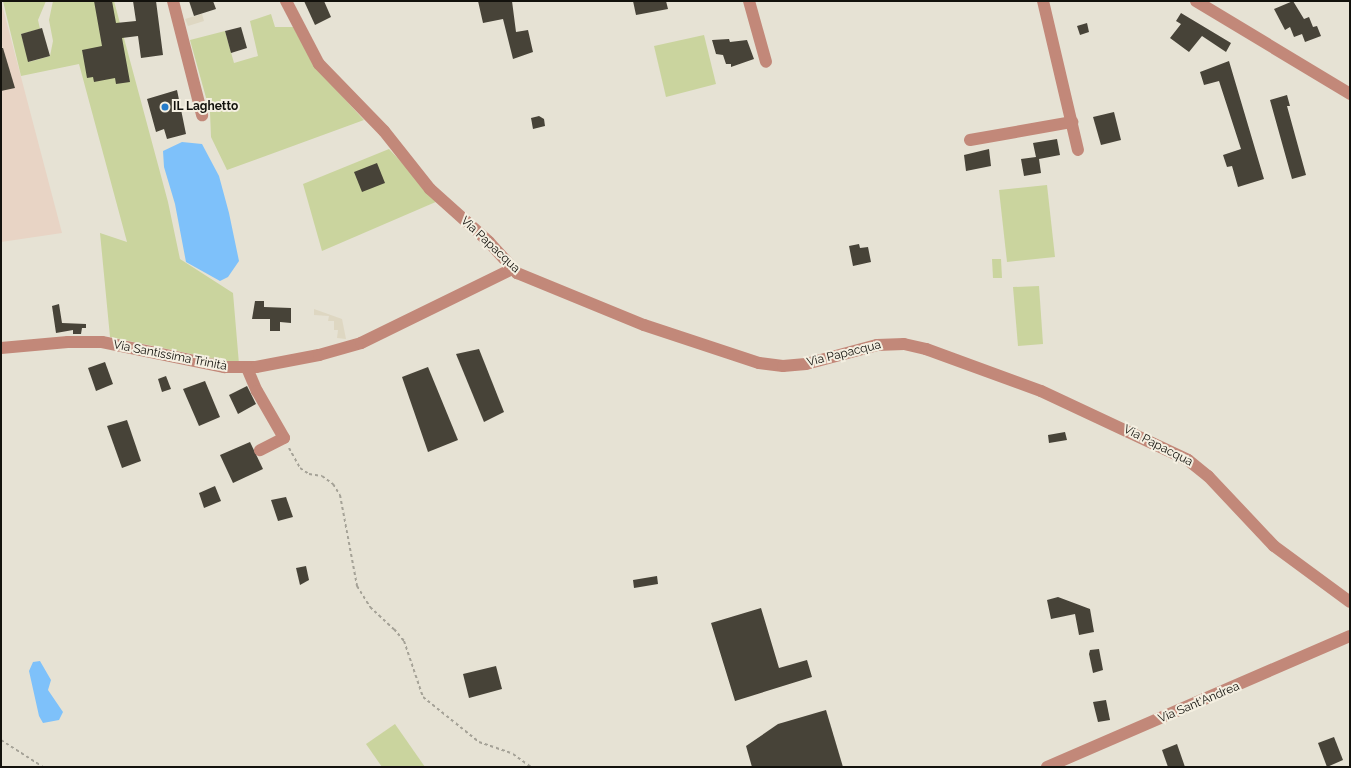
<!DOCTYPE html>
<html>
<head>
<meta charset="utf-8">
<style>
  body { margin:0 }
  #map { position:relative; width:1351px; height:768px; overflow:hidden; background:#e6e2d4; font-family:Raleway,sans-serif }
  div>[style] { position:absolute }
  .built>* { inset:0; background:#ded7c2 }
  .education>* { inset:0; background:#e8d4c5 }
  .green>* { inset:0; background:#cad49e }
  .water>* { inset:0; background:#7ec1fa }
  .building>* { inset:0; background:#474338 }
  .path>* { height:2px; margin-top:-1px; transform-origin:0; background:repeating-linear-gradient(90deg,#a5a297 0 3px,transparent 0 6px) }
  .minor>* { height:12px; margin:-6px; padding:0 6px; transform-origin:6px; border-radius:6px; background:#c28879 }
  .dots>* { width:11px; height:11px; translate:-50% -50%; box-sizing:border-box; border:2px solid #f4efe1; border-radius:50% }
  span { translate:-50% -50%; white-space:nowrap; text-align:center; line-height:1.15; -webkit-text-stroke:4px #f4efe1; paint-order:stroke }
  .poi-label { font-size:12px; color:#13120d; font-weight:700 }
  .left { translate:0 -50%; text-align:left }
  .street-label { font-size:12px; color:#13120d }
  .frame { position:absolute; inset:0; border:2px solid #13120d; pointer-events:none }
</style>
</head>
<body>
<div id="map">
  <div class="built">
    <div style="clip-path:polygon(202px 14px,204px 21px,188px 26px,185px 19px)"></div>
    <div style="clip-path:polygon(314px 309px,342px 319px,346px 339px,337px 338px,338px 330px,334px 330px,334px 321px,328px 321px,329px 316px,314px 315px)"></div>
  </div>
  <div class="education">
    <div style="clip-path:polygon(1px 1px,62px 233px,1px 242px)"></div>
  </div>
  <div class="green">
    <div style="clip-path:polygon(3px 1px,46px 1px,38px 20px,40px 29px,21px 34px,29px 62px,50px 56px,53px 41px,49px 20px,53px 1px,114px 1px,168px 202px,180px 259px,233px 293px,239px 364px,110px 337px,100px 233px,127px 242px,79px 64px,21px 76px)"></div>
    <div style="clip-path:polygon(271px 14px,275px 27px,293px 27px,318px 70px,364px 120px,227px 170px,211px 137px,210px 112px,190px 40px,225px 31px,234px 63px,258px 56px,250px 21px)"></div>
    <div style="clip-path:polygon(704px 35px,716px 84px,666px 97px,654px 46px)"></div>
    <div style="clip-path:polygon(389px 149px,438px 201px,322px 251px,303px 184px)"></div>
    <div style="clip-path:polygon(1047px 185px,1055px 257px,1007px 262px,999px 190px)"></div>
    <div style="clip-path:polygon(992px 259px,1001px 259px,1002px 278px,993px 278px)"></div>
    <div style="clip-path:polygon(1039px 286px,1043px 344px,1018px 346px,1013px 287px)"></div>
    <div style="clip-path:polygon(395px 724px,425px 767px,382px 767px,366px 744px)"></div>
  </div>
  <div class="water">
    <div style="clip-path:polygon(182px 142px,202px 144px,219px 176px,229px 213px,239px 261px,228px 277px,220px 281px,186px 262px,175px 204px,164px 167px,163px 151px)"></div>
    <div style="clip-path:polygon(40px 661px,51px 680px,48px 690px,63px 712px,59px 720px,43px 723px,39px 716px,29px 671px,33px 662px)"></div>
  </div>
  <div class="building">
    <div style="clip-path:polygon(94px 1px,112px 1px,116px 23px,136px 21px,133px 1px,156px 1px,163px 55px,141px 58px,138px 36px,122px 38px,130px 82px,116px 84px,115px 78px,94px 82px,93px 77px,87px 78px,82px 50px,102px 46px)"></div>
    <div style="clip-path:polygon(189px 1px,213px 1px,216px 9px,194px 16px)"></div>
    <div style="clip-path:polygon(304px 1px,324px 1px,331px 17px,315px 25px)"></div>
    <div style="clip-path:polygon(478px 1px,512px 1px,516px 32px,528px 30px,533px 52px,513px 59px,503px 19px,483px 23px)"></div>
    <div style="clip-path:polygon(633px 1px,666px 1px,668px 9px,636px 15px)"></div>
    <div style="clip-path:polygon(1293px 1px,1304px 19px,1309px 17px,1313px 27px,1317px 26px,1321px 36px,1305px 42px,1302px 34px,1294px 37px,1290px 27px,1285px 30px,1274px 9px)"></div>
    <div style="clip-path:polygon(1181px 13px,1231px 43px,1226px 52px,1202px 36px,1189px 52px,1170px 38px,1181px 24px,1176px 21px)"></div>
    <div style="clip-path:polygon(1087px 23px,1089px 32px,1080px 35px,1077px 26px)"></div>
    <div style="clip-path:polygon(241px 27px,247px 48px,231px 53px,225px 31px)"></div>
    <div style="clip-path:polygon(42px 28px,50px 56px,28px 62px,21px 34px)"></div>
    <div style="clip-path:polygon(729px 39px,730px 42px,747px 40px,754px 59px,731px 67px,731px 64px,726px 64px,723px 55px,716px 54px,712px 40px)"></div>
    <div style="clip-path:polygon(1px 48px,3px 48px,15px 88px,1px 91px)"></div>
    <div style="clip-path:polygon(1229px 61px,1264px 179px,1238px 187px,1232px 166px,1227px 167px,1223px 155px,1241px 149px,1219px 81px,1204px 85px,1200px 72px)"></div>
    <div style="clip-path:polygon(177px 90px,186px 134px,167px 139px,164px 129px,156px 132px,147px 99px)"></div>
    <div style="clip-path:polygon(1287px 95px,1290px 106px,1287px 106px,1306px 175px,1292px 179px,1270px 100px)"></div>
    <div style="clip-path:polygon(1114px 112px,1121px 140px,1101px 145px,1093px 117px)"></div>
    <div style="clip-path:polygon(539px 116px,544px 119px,545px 126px,533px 129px,531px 118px)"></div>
    <div style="clip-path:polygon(1057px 139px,1060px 155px,1039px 159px,1041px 173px,1024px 176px,1021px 159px,1036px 157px,1033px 143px)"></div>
    <div style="clip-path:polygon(989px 149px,991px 166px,966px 171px,964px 155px)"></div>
    <div style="clip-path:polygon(377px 163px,385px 183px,362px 192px,354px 172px)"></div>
    <div style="clip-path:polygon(859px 244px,860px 248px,868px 247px,871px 262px,853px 266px,849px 246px)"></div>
    <div style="clip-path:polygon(255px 301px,264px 301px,264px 307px,291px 308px,291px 323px,280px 322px,280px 331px,270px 331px,270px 319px,252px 319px)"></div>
    <div style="clip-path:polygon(59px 304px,62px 323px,86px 324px,86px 328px,82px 328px,81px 334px,73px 334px,73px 330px,56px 333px,52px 306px)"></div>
    <div style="clip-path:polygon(479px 349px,504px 412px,484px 422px,456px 354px)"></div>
    <div style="clip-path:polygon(105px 362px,113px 384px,96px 391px,88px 368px)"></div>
    <div style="clip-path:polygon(428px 367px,458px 440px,428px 452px,402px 377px)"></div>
    <div style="clip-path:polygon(166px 376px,171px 389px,162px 392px,158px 379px)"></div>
    <div style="clip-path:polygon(205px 381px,220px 417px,199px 426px,183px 389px)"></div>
    <div style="clip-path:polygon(247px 386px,256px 404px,238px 414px,229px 395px)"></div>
    <div style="clip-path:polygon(127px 420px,141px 461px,122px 468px,107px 426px)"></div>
    <div style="clip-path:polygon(1065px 432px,1067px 440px,1049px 443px,1048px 435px)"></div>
    <div style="clip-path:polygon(250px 442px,263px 469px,233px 483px,220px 455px)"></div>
    <div style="clip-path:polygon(215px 486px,221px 501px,204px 508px,199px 493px)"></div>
    <div style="clip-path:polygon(286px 497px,293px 517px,278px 521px,271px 500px)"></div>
    <div style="clip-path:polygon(306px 566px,309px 580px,300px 585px,296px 568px)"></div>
    <div style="clip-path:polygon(657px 576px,658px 584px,634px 588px,633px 580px)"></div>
    <div style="clip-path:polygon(1058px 597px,1090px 609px,1094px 632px,1079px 635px,1075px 614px,1051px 619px,1047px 600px)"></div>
    <div style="clip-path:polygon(761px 608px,779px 668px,807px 660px,812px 677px,735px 701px,711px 623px)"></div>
    <div style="clip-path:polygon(1099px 649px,1103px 670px,1093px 673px,1089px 654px,1090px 650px)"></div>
    <div style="clip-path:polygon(496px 666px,502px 689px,469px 698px,463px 674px)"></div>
    <div style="clip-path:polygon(1106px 700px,1110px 720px,1098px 722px,1093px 702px)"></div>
    <div style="clip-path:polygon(826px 710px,843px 767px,752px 767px,746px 746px,778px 724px)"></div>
    <div style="clip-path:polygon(1334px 737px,1343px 760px,1327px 767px,1318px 743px)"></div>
    <div style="clip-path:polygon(1177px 744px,1185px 767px,1168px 767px,1162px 750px)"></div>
  </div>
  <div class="path">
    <div style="left:289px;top:448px;width:23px;rotate:61deg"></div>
    <div style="left:300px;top:468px;width:11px;rotate:34deg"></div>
    <div style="left:309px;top:474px;width:13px;rotate:9deg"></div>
    <div style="left:322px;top:476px;width:14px;rotate:36deg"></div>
    <div style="left:333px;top:484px;width:13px;rotate:58deg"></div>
    <div style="left:340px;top:495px;width:93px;rotate:79.4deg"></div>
    <div style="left:357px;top:586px;width:25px;rotate:58deg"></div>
    <div style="left:370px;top:607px;width:33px;rotate:43deg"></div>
    <div style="left:394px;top:629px;width:16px;rotate:50deg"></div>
    <div style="left:404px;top:641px;width:59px;rotate:71.3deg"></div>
    <div style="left:423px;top:697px;width:72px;rotate:38.8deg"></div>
    <div style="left:479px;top:742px;width:36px;rotate:19deg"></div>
    <div style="left:513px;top:754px;width:22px;rotate:36deg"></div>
    <div style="left:1px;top:740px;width:50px;rotate:32.7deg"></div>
  </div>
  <div class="minor">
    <div style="left:173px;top:1px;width:118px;rotate:75.7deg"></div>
    <div style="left:286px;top:1px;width:71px;rotate:62.4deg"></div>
    <div style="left:319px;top:64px;width:93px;rotate:45.9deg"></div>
    <div style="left:384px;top:131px;width:74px;rotate:51.6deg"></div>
    <div style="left:430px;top:189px;width:79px;rotate:41.9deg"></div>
    <div style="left:489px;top:242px;width:42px;rotate:47.9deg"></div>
    <div style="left:517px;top:273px;width:137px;rotate:22.3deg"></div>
    <div style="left:644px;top:325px;width:121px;rotate:18.3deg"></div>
    <div style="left:759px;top:363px;width:24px;rotate:7deg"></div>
    <div style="left:783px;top:366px;width:23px;rotate:-5deg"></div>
    <div style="left:806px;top:364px;width:73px;rotate:-15deg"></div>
    <div style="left:877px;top:345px;width:27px;rotate:-2deg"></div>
    <div style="left:904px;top:344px;width:23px;rotate:13deg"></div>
    <div style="left:926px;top:349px;width:122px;rotate:20.1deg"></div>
    <div style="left:1041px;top:391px;width:162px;rotate:25.1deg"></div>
    <div style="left:1188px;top:460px;width:26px;rotate:39deg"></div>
    <div style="left:1208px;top:476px;width:96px;rotate:46.7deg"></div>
    <div style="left:1274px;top:546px;width:94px;rotate:36.4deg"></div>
    <div style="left:749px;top:1px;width:63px;rotate:74.4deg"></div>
    <div style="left:1043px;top:1px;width:153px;rotate:76.8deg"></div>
    <div style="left:1196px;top:1px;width:180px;rotate:31.1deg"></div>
    <div style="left:970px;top:140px;width:104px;rotate:-10deg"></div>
    <div style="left:1px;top:348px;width:67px;rotate:-5.1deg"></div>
    <div style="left:68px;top:342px;width:34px"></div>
    <div style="left:102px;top:342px;width:125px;rotate:11.6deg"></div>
    <div style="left:224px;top:367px;width:32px"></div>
    <div style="left:256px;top:367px;width:64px;rotate:-10.8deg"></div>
    <div style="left:319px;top:355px;width:44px;rotate:-15.9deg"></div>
    <div style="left:361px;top:343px;width:168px;rotate:-26.1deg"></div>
    <div style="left:247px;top:368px;width:25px;rotate:67deg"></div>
    <div style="left:257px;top:391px;width:54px;rotate:60.1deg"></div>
    <div style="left:284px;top:438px;width:27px;rotate:153deg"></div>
    <div style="left:1047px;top:767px;width:330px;rotate:-23.4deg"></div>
  </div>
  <div class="dots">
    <div style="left:165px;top:107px;background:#267cca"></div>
  </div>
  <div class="poi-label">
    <span class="left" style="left:173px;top:107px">IL Laghetto</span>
  </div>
  <div class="street-label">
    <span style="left:490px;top:245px;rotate:43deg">Via Papacqua</span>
    <span style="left:844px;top:354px;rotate:-14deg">Via Papacqua</span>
    <span style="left:170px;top:356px;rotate:11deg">Via Santissima Trinità</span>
    <span style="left:1158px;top:446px;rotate:27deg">Via Papacqua</span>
    <span style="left:1199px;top:703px;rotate:-23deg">Via Sant'Andrea</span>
  </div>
  <div class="frame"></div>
</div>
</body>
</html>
